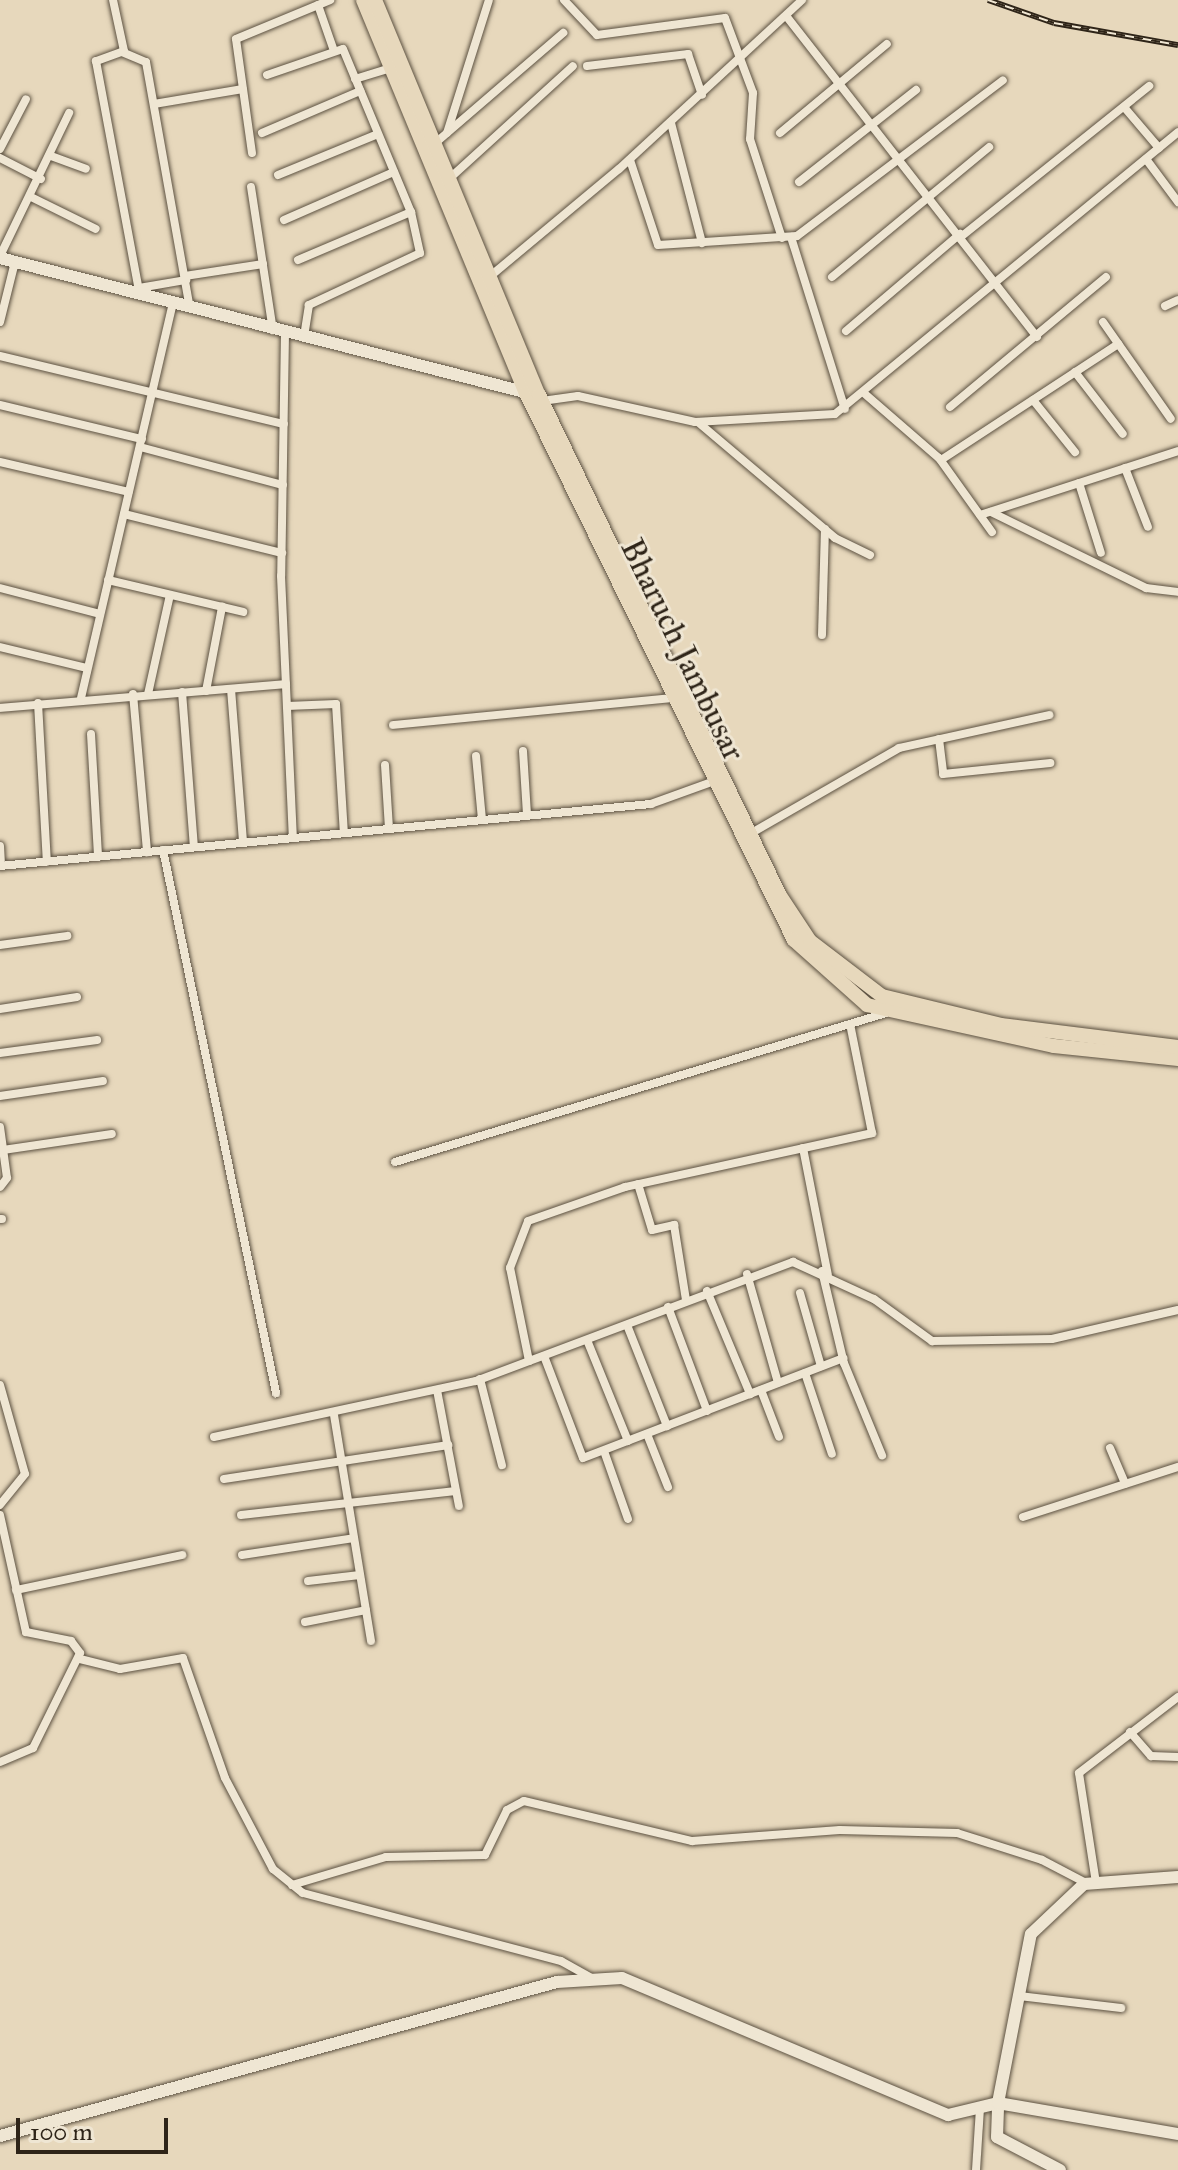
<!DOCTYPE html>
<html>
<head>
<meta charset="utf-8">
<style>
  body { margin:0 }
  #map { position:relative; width:1178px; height:2170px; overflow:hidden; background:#e7d8bc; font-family:"IM FELL Great Primer",serif }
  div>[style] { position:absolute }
  .roads { filter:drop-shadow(0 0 2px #5c5141) drop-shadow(0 0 2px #5c5141) }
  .street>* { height:8px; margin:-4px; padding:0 4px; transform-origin:4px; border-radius:4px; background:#efe6d3 }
  .secondary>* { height:12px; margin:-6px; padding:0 6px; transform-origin:6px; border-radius:6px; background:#efe6d3 }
  .primary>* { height:14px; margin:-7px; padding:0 7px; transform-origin:7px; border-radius:7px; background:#e7d8bc }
  .rail>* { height:6px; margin-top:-3px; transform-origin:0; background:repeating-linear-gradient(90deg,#efe6d3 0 9px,#2e2418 0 18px); box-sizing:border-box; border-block:2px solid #2e2418 }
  span { translate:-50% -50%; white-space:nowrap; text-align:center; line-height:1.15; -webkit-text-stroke:6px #efe6d3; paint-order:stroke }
  .street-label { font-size:32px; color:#2e2418 }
  .scale { position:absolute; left:16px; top:2118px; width:152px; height:36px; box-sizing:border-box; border:4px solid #2e2418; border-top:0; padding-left:10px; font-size:24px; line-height:28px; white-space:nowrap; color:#2e2418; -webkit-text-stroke:6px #efe6d3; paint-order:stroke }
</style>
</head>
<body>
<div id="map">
  <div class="roads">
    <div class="street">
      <div style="left:113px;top:0;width:52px;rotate:77.8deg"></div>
      <div style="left:124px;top:51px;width:30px;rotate:160deg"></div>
      <div style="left:96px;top:61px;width:238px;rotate:79.4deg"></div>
      <div style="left:564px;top:0;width:48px;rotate:46.7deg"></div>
      <div style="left:597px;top:35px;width:129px;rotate:-7.6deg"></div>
      <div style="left:725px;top:18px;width:80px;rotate:69.5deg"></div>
      <div style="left:753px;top:93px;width:46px;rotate:93.7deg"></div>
      <div style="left:750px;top:139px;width:104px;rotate:72.1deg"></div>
      <div style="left:318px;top:5px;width:46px;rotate:70.8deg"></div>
      <div style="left:787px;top:17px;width:406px;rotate:52deg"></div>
      <div style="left:122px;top:52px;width:26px;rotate:23deg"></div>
      <div style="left:146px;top:62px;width:250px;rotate:79.9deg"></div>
      <div style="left:587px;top:66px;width:102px;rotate:-6.8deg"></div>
      <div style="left:688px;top:54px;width:43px;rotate:71.1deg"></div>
      <div style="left:267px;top:75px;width:80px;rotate:-18.9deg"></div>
      <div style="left:343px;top:49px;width:177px;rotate:67.4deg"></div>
      <div style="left:411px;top:212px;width:42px;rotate:77.6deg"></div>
      <div style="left:420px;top:253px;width:123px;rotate:154.9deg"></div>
      <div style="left:309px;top:305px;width:33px;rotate:99deg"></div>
      <div style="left:355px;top:79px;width:37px;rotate:-17deg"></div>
      <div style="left:154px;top:104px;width:90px;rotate:-9.6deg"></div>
      <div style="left:1124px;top:107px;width:54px;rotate:49.5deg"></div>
      <div style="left:671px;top:123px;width:124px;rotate:75.5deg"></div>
      <div style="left:262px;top:133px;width:107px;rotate:-23.2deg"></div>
      <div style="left:447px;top:133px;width:139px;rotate:-72.5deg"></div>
      <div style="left:780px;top:133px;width:139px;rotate:-39.8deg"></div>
      <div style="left:433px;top:145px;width:172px;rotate:-40.7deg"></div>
      <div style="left:0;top:149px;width:56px;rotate:-62.5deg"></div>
      <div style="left:252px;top:153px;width:115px;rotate:-98deg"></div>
      <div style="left:236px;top:39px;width:102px;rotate:-22.5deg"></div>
      <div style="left:51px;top:156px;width:37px;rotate:20deg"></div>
      <div style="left:0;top:158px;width:46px;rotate:27.1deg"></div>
      <div style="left:1146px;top:159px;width:54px;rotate:53.3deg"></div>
      <div style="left:630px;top:160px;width:89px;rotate:71.8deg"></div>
      <div style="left:658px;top:245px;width:139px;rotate:-3.7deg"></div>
      <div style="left:797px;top:236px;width:258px;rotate:-37.1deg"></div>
      <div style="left:278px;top:175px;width:108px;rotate:-22.3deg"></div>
      <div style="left:450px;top:178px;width:166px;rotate:-42.3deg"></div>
      <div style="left:799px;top:182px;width:149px;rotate:-38.2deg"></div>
      <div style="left:251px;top:187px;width:145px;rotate:81.3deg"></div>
      <div style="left:31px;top:197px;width:72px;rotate:26.2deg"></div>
      <div style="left:284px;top:220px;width:120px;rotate:-23.6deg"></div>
      <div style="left:962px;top:236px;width:240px;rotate:-38.7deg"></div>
      <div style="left:791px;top:237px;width:180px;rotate:72.6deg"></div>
      <div style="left:0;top:256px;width:159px;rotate:-64.2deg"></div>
      <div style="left:298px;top:260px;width:123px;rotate:-23deg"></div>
      <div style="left:185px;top:276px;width:79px;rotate:-8.7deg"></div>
      <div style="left:832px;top:277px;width:204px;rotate:-39.6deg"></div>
      <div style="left:488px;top:278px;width:170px;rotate:-39.8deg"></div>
      <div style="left:619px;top:169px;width:249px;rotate:-42.7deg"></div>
      <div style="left:139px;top:288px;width:48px;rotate:-9.7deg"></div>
      <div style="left:1165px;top:306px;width:14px;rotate:-25deg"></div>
      <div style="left:0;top:322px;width:62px;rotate:-76deg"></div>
      <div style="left:1103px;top:322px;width:118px;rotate:55deg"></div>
      <div style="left:846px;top:331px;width:150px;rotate:-40.4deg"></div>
      <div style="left:285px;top:333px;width:243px;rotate:90.9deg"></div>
      <div style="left:281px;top:576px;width:262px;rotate:87.4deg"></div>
      <div style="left:0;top:356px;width:292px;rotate:13.5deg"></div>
      <div style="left:1075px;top:372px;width:78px;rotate:52.3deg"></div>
      <div style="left:865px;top:394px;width:98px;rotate:40.9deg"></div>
      <div style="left:939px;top:458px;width:91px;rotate:54.4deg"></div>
      <div style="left:1033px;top:400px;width:67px;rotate:51.1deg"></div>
      <div style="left:542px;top:401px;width:36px;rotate:-8deg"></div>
      <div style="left:578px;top:396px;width:120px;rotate:12.5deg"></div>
      <div style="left:695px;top:422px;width:140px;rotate:-3.3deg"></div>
      <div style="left:835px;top:414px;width:444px;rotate:-39.4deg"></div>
      <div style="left:0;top:405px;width:146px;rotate:13.5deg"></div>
      <div style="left:950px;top:407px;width:203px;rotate:-39.8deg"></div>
      <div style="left:699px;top:423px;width:178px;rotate:40.2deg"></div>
      <div style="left:835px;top:538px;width:39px;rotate:26deg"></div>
      <div style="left:140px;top:447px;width:148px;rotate:14.9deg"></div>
      <div style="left:941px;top:460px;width:212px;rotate:-33.2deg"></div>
      <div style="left:0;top:462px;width:132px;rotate:13.1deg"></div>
      <div style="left:1125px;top:468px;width:63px;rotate:68.7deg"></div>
      <div style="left:1079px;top:483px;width:73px;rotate:72.6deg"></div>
      <div style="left:991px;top:512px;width:173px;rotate:26.1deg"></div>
      <div style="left:1146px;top:588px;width:32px;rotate:7deg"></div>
      <div style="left:124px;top:514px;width:163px;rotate:13.9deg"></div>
      <div style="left:980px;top:515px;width:208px;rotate:-17.9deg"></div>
      <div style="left:108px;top:580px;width:139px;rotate:13.3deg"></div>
      <div style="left:0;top:588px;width:103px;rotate:14.6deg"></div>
      <div style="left:822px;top:635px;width:106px;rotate:-88.4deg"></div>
      <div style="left:0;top:647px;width:89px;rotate:13.6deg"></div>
      <div style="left:231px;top:689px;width:154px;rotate:85.5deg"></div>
      <div style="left:206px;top:691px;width:86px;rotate:-79.2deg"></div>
      <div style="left:182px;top:692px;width:155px;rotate:85.6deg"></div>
      <div style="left:133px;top:694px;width:159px;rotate:84.9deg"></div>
      <div style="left:148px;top:694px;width:101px;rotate:-77.5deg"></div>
      <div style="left:81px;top:698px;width:405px;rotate:-76.9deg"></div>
      <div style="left:38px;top:703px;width:159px;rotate:86.8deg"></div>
      <div style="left:287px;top:706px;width:49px;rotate:-2.3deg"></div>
      <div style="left:336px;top:704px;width:129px;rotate:86.5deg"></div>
      <div style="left:0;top:708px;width:287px;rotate:-4.8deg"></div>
      <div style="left:393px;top:725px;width:282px;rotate:-5.5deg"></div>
      <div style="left:91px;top:734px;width:123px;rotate:86.7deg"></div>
      <div style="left:939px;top:739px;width:35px;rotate:83deg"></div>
      <div style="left:943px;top:774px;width:108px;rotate:-5.9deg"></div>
      <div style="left:523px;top:751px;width:64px;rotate:86.4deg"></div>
      <div style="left:476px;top:756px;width:63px;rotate:84.6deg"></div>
      <div style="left:385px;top:765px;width:63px;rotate:86.4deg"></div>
      <div style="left:748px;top:835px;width:174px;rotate:-29.9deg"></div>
      <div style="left:899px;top:748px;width:154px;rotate:-12.4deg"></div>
      <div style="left:0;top:846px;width:20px;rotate:87deg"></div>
      <div style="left:163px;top:850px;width:555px;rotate:78.24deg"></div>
      <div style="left:0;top:866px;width:654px;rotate:-5.44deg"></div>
      <div style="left:651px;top:804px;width:73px;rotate:-19.9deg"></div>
      <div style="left:0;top:945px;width:68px;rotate:-7.7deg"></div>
      <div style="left:0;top:1009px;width:78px;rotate:-8.9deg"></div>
      <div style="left:0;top:1053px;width:98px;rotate:-7.6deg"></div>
      <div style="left:0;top:1096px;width:104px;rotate:-8.3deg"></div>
      <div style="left:0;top:1127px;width:51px;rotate:82.2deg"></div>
      <div style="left:7px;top:1178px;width:11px;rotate:128deg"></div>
      <div style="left:803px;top:1148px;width:129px;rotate:78.9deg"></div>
      <div style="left:3px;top:1150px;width:110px;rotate:-8.4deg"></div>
      <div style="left:395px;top:1162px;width:513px;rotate:-16.88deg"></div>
      <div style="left:638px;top:1184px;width:48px;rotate:73.1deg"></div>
      <div style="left:652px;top:1230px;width:23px;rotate:-13deg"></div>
      <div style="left:674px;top:1225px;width:76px;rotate:80.9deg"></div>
      <div style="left:0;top:1219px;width:2px"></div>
      <div style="left:822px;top:1271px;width:95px;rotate:76.6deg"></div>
      <div style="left:844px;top:1363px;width:100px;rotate:67.6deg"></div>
      <div style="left:747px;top:1274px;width:113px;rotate:74.1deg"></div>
      <div style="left:707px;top:1291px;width:112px;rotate:67.3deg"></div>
      <div style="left:800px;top:1293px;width:76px;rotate:74deg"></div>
      <div style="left:668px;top:1307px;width:111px;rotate:69.4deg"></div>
      <div style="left:627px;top:1325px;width:109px;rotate:68.4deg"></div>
      <div style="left:587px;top:1340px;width:109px;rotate:67.9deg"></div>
      <div style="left:544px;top:1356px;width:109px;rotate:69.1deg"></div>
      <div style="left:583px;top:1458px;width:279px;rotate:-21deg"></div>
      <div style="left:529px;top:1361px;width:95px;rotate:-101.5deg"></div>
      <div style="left:510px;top:1268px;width:50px;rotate:-69deg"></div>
      <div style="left:528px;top:1221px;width:103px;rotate:-19.3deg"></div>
      <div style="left:625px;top:1187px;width:253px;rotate:-12.3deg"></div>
      <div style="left:872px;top:1133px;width:111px;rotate:-101.4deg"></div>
      <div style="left:805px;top:1373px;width:85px;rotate:71.6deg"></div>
      <div style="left:480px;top:1379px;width:89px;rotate:75.7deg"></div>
      <div style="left:0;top:1385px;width:92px;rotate:74.3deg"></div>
      <div style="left:25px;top:1474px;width:40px;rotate:129deg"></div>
      <div style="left:437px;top:1390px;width:118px;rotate:79.3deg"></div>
      <div style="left:761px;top:1390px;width:50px;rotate:69deg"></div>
      <div style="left:334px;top:1415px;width:229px;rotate:80.7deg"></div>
      <div style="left:647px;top:1434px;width:57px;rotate:68.4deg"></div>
      <div style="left:214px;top:1437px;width:268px;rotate:-12.1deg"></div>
      <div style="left:476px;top:1381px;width:339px;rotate:-20.6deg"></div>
      <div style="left:793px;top:1262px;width:89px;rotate:24.6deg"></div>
      <div style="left:874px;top:1299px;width:72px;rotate:35.9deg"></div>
      <div style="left:932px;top:1341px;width:120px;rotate:-1deg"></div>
      <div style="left:1052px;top:1339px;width:129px;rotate:-13deg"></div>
      <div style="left:1110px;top:1448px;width:39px;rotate:67deg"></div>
      <div style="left:604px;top:1451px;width:72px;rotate:70.6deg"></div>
      <div style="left:224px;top:1479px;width:227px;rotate:-8.6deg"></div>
      <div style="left:0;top:1515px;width:120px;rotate:77.5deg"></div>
      <div style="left:26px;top:1632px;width:46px;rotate:11.3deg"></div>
      <div style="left:71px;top:1641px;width:15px;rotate:53deg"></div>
      <div style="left:80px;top:1653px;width:106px;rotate:116.3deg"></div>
      <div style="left:33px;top:1748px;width:36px;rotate:157deg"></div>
      <div style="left:241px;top:1515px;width:216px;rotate:-6.4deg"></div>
      <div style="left:1023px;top:1517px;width:163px;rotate:-17.9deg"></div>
      <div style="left:242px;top:1555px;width:113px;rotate:-8.6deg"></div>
      <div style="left:308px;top:1581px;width:52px;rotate:-6.6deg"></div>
      <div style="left:16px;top:1590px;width:170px;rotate:-11.9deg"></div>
      <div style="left:305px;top:1622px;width:62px;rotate:-11.1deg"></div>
      <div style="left:80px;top:1659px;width:41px;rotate:14deg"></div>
      <div style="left:120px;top:1669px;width:64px;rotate:-9.9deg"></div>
      <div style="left:183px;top:1658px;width:127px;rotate:70.7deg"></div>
      <div style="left:225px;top:1778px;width:103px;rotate:62.2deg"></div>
      <div style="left:273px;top:1869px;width:38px;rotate:39deg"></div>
      <div style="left:303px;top:1893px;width:267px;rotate:14.8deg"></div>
      <div style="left:561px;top:1961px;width:38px;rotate:29deg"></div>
      <div style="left:1130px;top:1732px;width:32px;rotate:49deg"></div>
      <div style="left:1151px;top:1756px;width:27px;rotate:2deg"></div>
      <div style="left:1096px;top:1883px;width:111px;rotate:-98.8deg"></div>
      <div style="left:1079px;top:1773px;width:125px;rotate:-37.5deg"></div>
      <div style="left:292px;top:1885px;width:98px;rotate:-16.6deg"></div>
      <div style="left:386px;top:1857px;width:99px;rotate:-1.2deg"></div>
      <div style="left:485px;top:1855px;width:50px;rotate:-63.9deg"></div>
      <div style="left:507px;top:1810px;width:19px;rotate:-28deg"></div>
      <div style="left:524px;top:1801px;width:173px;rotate:13.4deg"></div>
      <div style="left:692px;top:1841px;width:148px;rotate:-4.3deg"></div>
      <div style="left:840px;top:1830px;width:117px;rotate:1.5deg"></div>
      <div style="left:957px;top:1833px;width:89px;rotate:17.6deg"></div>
      <div style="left:1042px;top:1860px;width:50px;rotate:27.6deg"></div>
      <div style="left:1019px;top:1996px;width:103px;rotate:6.7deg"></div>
      <div style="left:976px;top:2170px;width:62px;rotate:-86.3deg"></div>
    </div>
    <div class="secondary">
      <div style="left:0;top:258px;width:549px;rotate:14.34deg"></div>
      <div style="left:0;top:2136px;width:578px;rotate:-15.46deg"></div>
      <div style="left:557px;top:1982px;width:65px;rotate:-3.5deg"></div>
      <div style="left:622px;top:1978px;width:354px;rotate:22.8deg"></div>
      <div style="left:948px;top:2115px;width:51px;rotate:-13.5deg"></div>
      <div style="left:998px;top:2103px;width:172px;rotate:-79deg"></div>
      <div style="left:1031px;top:1934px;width:73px;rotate:-43.3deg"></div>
      <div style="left:1084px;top:1884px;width:94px;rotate:-4.3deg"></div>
      <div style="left:1060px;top:2170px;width:71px;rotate:-152.4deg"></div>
      <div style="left:997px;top:2137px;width:34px;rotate:-88deg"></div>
      <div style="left:998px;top:2103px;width:183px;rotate:9.8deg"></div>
    </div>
    <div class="primary">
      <div style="left:363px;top:0;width:425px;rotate:67.5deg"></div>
      <div style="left:526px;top:393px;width:609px;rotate:63.9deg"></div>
      <div style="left:794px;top:940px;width:98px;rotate:41.7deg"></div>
      <div style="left:867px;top:1005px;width:191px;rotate:12.4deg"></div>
      <div style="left:1054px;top:1046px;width:125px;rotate:6deg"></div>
      <div style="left:375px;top:0;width:428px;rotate:67.5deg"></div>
      <div style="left:539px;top:395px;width:554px;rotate:64.31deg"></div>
      <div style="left:779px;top:894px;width:56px;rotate:56.6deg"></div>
      <div style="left:810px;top:941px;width:91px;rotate:37.4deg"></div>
      <div style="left:882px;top:996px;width:122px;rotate:13.7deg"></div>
      <div style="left:1001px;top:1025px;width:178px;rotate:7.1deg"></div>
    </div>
  </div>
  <div class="rail">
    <div style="left:988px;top:0;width:70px;rotate:19.2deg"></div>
    <div style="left:1054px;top:23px;width:126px;rotate:10.1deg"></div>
  </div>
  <div class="street-label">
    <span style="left:682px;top:650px;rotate:64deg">Bharuch Jambusar</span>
  </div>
  <div class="scale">100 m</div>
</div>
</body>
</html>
